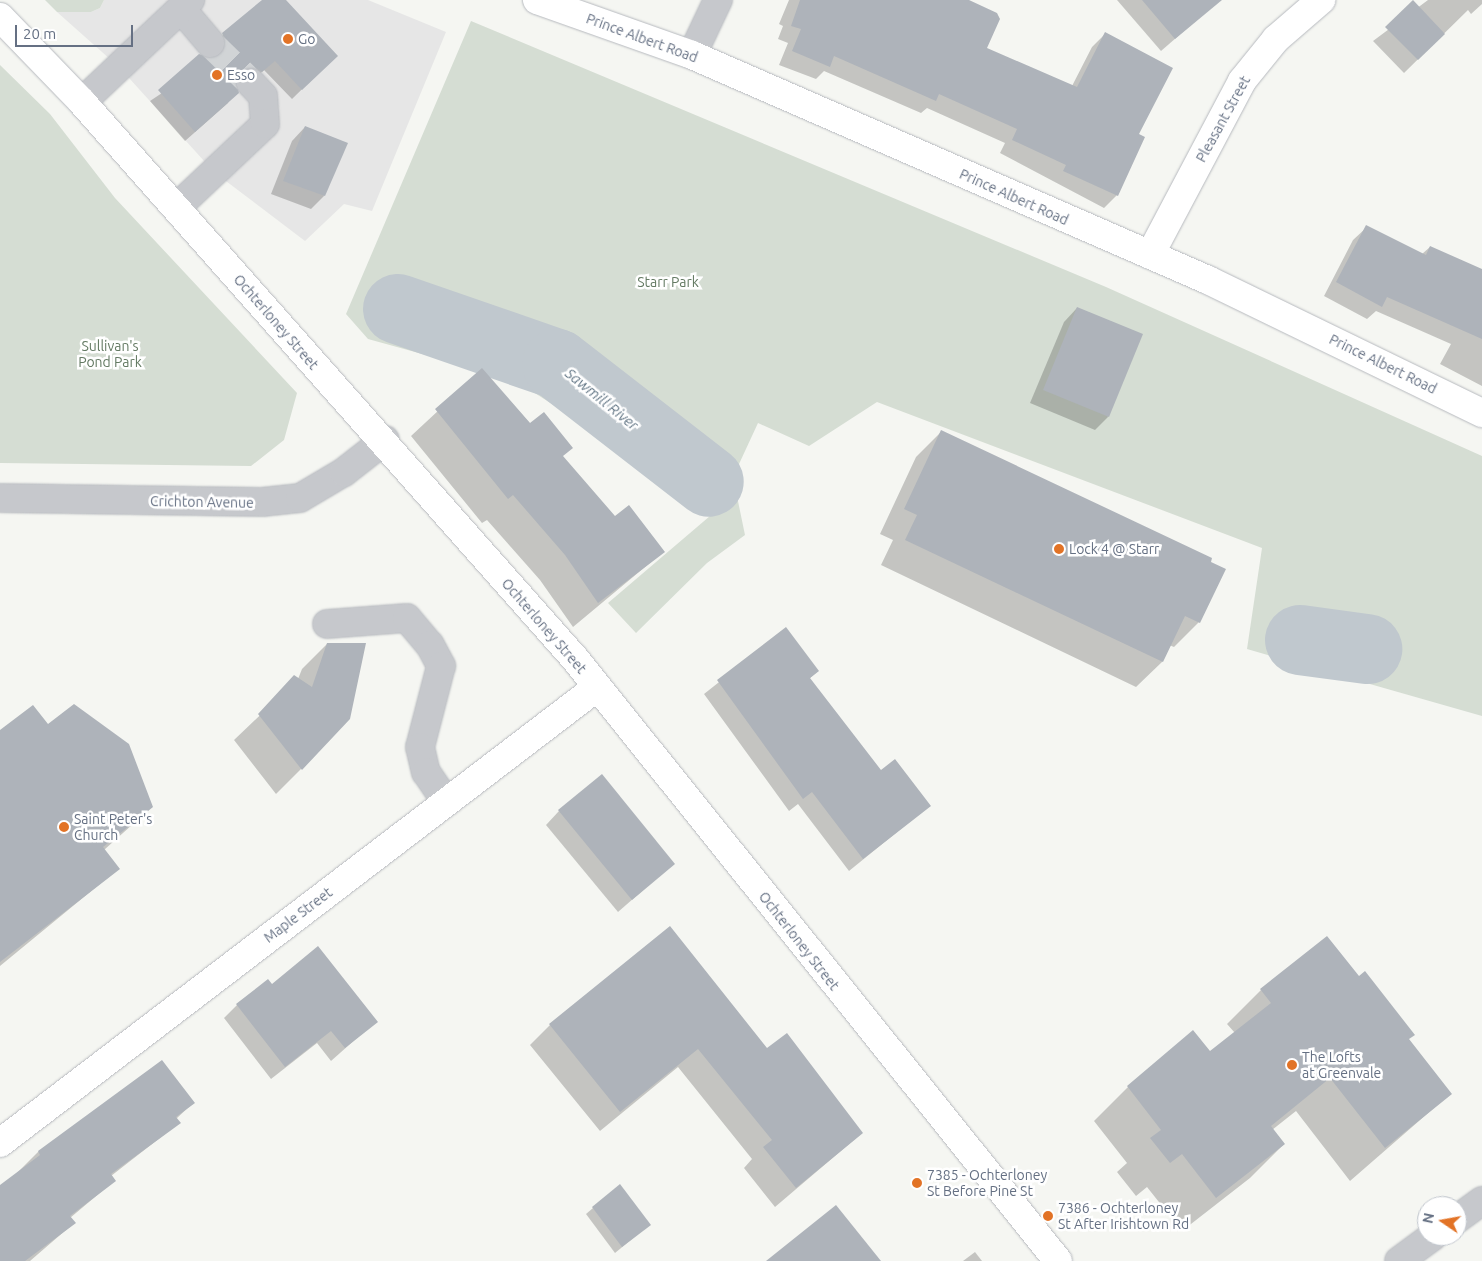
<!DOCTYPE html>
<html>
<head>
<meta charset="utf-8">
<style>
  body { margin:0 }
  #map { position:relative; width:1482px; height:1261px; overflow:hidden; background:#f5f6f2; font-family:Ubuntu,sans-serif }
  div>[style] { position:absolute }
  .built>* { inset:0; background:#e6e6e6 }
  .green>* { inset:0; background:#d5ddd3 }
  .shadow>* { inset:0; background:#0003 }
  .river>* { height:70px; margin:-35px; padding:0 35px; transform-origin:35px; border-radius:35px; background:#c0c8ce }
  .building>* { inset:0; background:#aeb3ba }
  .minor-tunnel>* { height:28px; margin-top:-14px; transform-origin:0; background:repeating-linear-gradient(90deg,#d1d4d6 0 28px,transparent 0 42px) }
  .roads { filter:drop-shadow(0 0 1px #b6b9be) drop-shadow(0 0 1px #b6b9be) }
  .minor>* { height:28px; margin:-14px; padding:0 14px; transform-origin:14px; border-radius:14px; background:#c6c8cc }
  .major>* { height:28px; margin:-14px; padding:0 14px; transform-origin:14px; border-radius:14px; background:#fff }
  .dots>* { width:14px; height:14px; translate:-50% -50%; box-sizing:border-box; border:2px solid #fff; border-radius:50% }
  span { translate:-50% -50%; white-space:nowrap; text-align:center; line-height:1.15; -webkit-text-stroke:5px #fff; paint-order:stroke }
  .street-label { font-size:14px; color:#657083 }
  .poi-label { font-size:14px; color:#657083 }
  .left { translate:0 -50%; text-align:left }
  .park-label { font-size:14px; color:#647a63 }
  .water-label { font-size:15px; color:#657887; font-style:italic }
  .north { position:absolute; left:1417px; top:1196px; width:50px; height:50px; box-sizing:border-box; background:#fff; border:1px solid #c1c6cd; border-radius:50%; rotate:282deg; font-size:14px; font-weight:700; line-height:20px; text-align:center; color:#657083 }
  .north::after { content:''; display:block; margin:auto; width:18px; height:22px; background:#e27326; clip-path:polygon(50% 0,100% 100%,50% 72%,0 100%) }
  .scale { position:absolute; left:15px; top:25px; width:118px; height:22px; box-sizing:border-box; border:2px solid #657083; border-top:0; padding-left:6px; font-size:15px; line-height:18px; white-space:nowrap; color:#657083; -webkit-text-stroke:4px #fff; paint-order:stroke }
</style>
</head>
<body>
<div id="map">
  <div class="built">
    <div style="clip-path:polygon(104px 0,368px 0,446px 32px,372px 211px,344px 204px,305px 241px,214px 172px,120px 68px,57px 12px,91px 12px,100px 8px)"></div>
  </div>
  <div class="green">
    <div style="clip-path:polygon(45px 0,104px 0,100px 8px,91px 12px,57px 12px)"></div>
    <div style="clip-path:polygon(471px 21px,1106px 287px,1482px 456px,1482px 716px,1247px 649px,1262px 548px,877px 402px,809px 446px,758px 423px,733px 477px,745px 535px,707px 563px,636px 633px,608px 603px,717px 510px,513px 379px,368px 339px,346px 314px)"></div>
    <div style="clip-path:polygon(0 65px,50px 114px,115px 198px,297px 393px,284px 440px,251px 466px,0 463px)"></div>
  </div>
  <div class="shadow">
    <div style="clip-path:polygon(263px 0,284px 0,336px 56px,292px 99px,264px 70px,252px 81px,236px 77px,228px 103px,185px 141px,150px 101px,213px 59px,213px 44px)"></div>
    <div style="clip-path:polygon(789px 0,961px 0,985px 49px,1072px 86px,1092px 47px,1106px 33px,1137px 134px,1117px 195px,1104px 208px,1000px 153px,1005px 143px,927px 108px,921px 113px,824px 71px,816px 79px,779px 65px,788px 43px,778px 39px,783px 26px,779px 24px)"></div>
    <div style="clip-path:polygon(1117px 0,1210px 0,1214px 5px,1161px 51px)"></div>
    <div style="clip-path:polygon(1428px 0,1482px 0,1482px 4px,1471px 14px,1468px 10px,1404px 73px,1373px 41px)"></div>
    <div style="clip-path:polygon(305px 127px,324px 196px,311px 209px,271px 194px,292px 141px)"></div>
    <div style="clip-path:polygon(1367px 227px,1422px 254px,1430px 247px,1482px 270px,1482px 386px,1440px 364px,1451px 344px,1376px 311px,1367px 319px,1324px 296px,1353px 240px)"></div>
    <div style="clip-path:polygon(1077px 308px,1108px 417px,1095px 430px,1030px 403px,1064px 322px)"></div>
    <div style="clip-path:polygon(482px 370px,615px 518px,663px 552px,573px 627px,540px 580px,487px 520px,482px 523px,411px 436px)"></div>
    <div style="clip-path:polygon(942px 431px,1199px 622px,1174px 647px,1169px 645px,1162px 662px,1136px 687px,881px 565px,893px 540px,880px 534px,916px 457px)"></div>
    <div style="clip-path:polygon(786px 629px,818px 671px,809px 679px,881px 772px,929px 806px,849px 871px,798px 804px,789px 811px,704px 694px)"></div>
    <div style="clip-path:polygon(327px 644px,301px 769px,276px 794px,234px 740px,298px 679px,302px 669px)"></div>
    <div style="clip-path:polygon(48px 726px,152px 807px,104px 850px,118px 869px,0 966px,0 732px)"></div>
    <div style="clip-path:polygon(559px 811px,673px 864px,618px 912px,546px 825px)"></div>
    <div style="clip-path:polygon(272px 986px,376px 1021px,331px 1061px,317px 1043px,271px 1079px,224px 1018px,237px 1005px)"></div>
    <div style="clip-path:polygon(1261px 990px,1408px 1040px,1450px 1094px,1350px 1181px,1296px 1111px,1272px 1130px,1284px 1144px,1250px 1178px,1182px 1231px,1147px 1187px,1136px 1196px,1117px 1172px,1127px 1163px,1094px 1121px,1128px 1087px,1209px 1053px,1235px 1033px,1227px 1024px)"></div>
    <div style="clip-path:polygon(550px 1025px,767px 1050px,862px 1133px,775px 1207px,744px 1168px,752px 1159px,678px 1067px,600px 1131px,530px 1045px)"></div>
    <div style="clip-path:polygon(162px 1062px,193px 1103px,176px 1119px,179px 1123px,111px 1176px,114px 1181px,70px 1218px,74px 1223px,30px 1261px,0 1261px,0 1190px,38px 1152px)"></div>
    <div style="clip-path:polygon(593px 1208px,649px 1225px,615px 1253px,586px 1214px)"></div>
    <div style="clip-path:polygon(975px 1252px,982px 1261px,963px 1261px)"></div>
  </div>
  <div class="river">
    <div style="left:398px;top:309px;width:168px;rotate:19.1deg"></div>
    <div style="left:557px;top:364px;width:192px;rotate:37.8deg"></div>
    <div style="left:1300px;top:640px;width:68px;rotate:7.7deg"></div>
  </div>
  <div class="building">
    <div style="clip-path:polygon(262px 0,286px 0,338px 56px,302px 90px,275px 61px,262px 72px,255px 68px,241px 71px,236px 79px,239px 93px,195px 132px,158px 90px,199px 54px,212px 58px,220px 55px,225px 41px,222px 33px)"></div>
    <div style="clip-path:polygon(800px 0,969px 0,997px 13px,1000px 19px,987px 48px,1077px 87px,1105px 32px,1173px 68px,1139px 134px,1145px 137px,1118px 196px,1063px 171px,1066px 165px,1012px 140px,1017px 129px,939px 94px,936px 101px,834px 56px,830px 67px,792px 51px,801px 29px,791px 26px)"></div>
    <div style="clip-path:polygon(1142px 0,1222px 0,1175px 39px)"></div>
    <div style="clip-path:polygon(1413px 0,1445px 34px,1418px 60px,1385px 27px)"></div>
    <div style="clip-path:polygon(305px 126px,348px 143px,325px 196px,283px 181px)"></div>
    <div style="clip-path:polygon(1366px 225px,1426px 255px,1430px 246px,1482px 269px,1482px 339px,1387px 297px,1382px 307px,1336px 282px)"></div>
    <div style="clip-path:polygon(1077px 307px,1143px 334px,1109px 417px,1043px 390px)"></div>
    <div style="clip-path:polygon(482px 368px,530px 423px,544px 412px,573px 448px,563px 456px,615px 516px,629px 505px,665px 552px,598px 603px,565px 555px,513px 495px,508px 499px,435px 409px)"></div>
    <div style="clip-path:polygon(941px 430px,1212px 558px,1211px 562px,1226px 569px,1200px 623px,1185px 616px,1163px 662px,905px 540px,917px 515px,904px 509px)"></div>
    <div style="clip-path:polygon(786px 627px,819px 671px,810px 678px,881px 770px,895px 759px,931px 806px,863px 859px,812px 792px,803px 799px,717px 680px)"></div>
    <div style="clip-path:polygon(327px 643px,366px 643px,350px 719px,302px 770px,258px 714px,294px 675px,312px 687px)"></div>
    <div style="clip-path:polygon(74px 704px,129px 744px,153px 807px,103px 847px,120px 869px,0 962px,0 730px,33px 705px,48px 724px)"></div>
    <div style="clip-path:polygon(602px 774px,675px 864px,632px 900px,558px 810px)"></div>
    <div style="clip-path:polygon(670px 926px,767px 1048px,787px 1033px,863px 1133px,796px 1188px,763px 1147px,772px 1140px,698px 1049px,620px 1112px,549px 1024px)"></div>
    <div style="clip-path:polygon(1327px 936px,1359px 976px,1365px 971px,1415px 1035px,1409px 1039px,1452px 1094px,1385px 1148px,1330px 1078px,1271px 1126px,1285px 1144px,1216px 1198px,1182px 1154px,1170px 1163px,1150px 1138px,1161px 1130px,1127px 1086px,1193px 1030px,1210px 1051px,1271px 1003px,1260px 989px)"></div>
    <div style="clip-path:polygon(318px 946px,378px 1022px,345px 1048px,331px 1031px,285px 1067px,236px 1004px,268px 979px,272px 984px)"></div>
    <div style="clip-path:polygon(162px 1060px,195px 1103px,176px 1117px,181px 1123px,111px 1174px,116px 1181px,70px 1216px,76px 1223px,25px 1261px,0 1261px,0 1185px,40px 1155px,38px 1151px)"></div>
    <div style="clip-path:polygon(620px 1184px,651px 1225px,622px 1247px,592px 1207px)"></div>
    <div style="clip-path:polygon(836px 1205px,881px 1261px,766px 1261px)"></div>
  </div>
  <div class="minor-tunnel">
    <div style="left:210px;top:43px;width:57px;rotate:44.3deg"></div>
  </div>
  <div class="roads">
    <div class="minor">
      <div style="left:183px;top:11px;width:42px;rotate:49.8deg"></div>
      <div style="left:692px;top:55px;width:61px;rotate:-64.7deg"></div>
      <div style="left:82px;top:102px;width:149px;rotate:-43.4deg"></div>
      <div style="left:176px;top:208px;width:122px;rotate:-43.3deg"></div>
      <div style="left:265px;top:124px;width:28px;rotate:-94deg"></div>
      <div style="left:263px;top:96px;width:18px;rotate:-133deg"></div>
      <div style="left:0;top:498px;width:262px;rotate:0.9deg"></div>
      <div style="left:262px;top:502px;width:38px;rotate:-6deg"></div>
      <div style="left:300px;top:498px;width:51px;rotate:-30.6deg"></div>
      <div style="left:344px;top:472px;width:52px;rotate:-38deg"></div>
      <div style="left:327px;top:624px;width:80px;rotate:-4.3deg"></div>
      <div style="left:407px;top:618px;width:35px;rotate:50deg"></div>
      <div style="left:430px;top:645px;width:24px;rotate:62deg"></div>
      <div style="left:441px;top:666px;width:84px;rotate:104.5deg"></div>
      <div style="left:420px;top:747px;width:26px;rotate:77deg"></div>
      <div style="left:426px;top:772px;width:36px;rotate:56deg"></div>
      <div style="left:1457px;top:1219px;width:31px;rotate:-36deg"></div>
      <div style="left:1399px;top:1261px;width:42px;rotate:-36.3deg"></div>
    </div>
    <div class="major">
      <div style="left:537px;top:0;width:164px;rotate:19.5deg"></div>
      <div style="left:692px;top:55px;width:563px;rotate:23.56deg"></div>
      <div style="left:1208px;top:280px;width:305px;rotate:25.9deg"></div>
      <div style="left:0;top:17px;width:118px;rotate:46deg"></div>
      <div style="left:82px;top:102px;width:745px;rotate:48.48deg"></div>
      <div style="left:576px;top:660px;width:770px;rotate:51.27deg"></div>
      <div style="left:1150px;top:255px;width:197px;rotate:-62.1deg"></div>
      <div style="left:1242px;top:81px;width:54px;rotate:-51deg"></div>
      <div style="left:1276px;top:39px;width:60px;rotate:-40.9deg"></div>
      <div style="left:0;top:1143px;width:750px;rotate:-37.36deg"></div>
    </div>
  </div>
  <div class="dots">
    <div style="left:288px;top:39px;background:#e27326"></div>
    <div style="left:217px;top:75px;background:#e27326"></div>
    <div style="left:1059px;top:549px;background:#e27326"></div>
    <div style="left:64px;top:827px;background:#e27326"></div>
    <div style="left:1292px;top:1065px;background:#e27326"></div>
    <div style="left:917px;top:1183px;background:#e27326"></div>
    <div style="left:1048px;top:1216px;background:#e27326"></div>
  </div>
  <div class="street-label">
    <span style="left:642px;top:38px;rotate:20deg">Prince Albert Road</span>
    <span style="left:1223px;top:119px;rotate:-61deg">Pleasant Street</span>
    <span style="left:1014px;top:197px;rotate:24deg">Prince Albert Road</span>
    <span style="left:276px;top:322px;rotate:49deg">Ochterloney Street</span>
    <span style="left:1383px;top:364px;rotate:26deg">Prince Albert Road</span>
    <span style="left:202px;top:502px;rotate:1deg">Crichton Avenue</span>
    <span style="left:544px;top:626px;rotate:49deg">Ochterloney Street</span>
    <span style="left:298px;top:915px;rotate:-37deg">Maple Street</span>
    <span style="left:799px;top:941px;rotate:52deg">Ochterloney Street</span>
  </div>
  <div class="poi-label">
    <span class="left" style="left:298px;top:39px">Go</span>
    <span class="left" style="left:227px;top:75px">Esso</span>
    <span class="left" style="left:1069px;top:549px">Lock 4 @ Starr</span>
    <span class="left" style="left:74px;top:827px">Saint Peter's<br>Church</span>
    <span class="left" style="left:1302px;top:1065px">The Lofts<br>at Greenvale</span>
    <span class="left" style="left:927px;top:1183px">7385 - Ochterloney<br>St Before Pine St</span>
    <span class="left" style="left:1058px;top:1216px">7386 - Ochterloney<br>St After Irishtown Rd</span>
  </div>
  <div class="park-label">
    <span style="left:668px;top:282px">Starr Park</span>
    <span style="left:110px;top:354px">Sullivan's<br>Pond Park</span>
  </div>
  <div class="water-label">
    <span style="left:602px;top:399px;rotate:39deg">Sawmill River</span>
  </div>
  <div class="north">N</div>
  <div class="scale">20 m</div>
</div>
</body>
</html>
